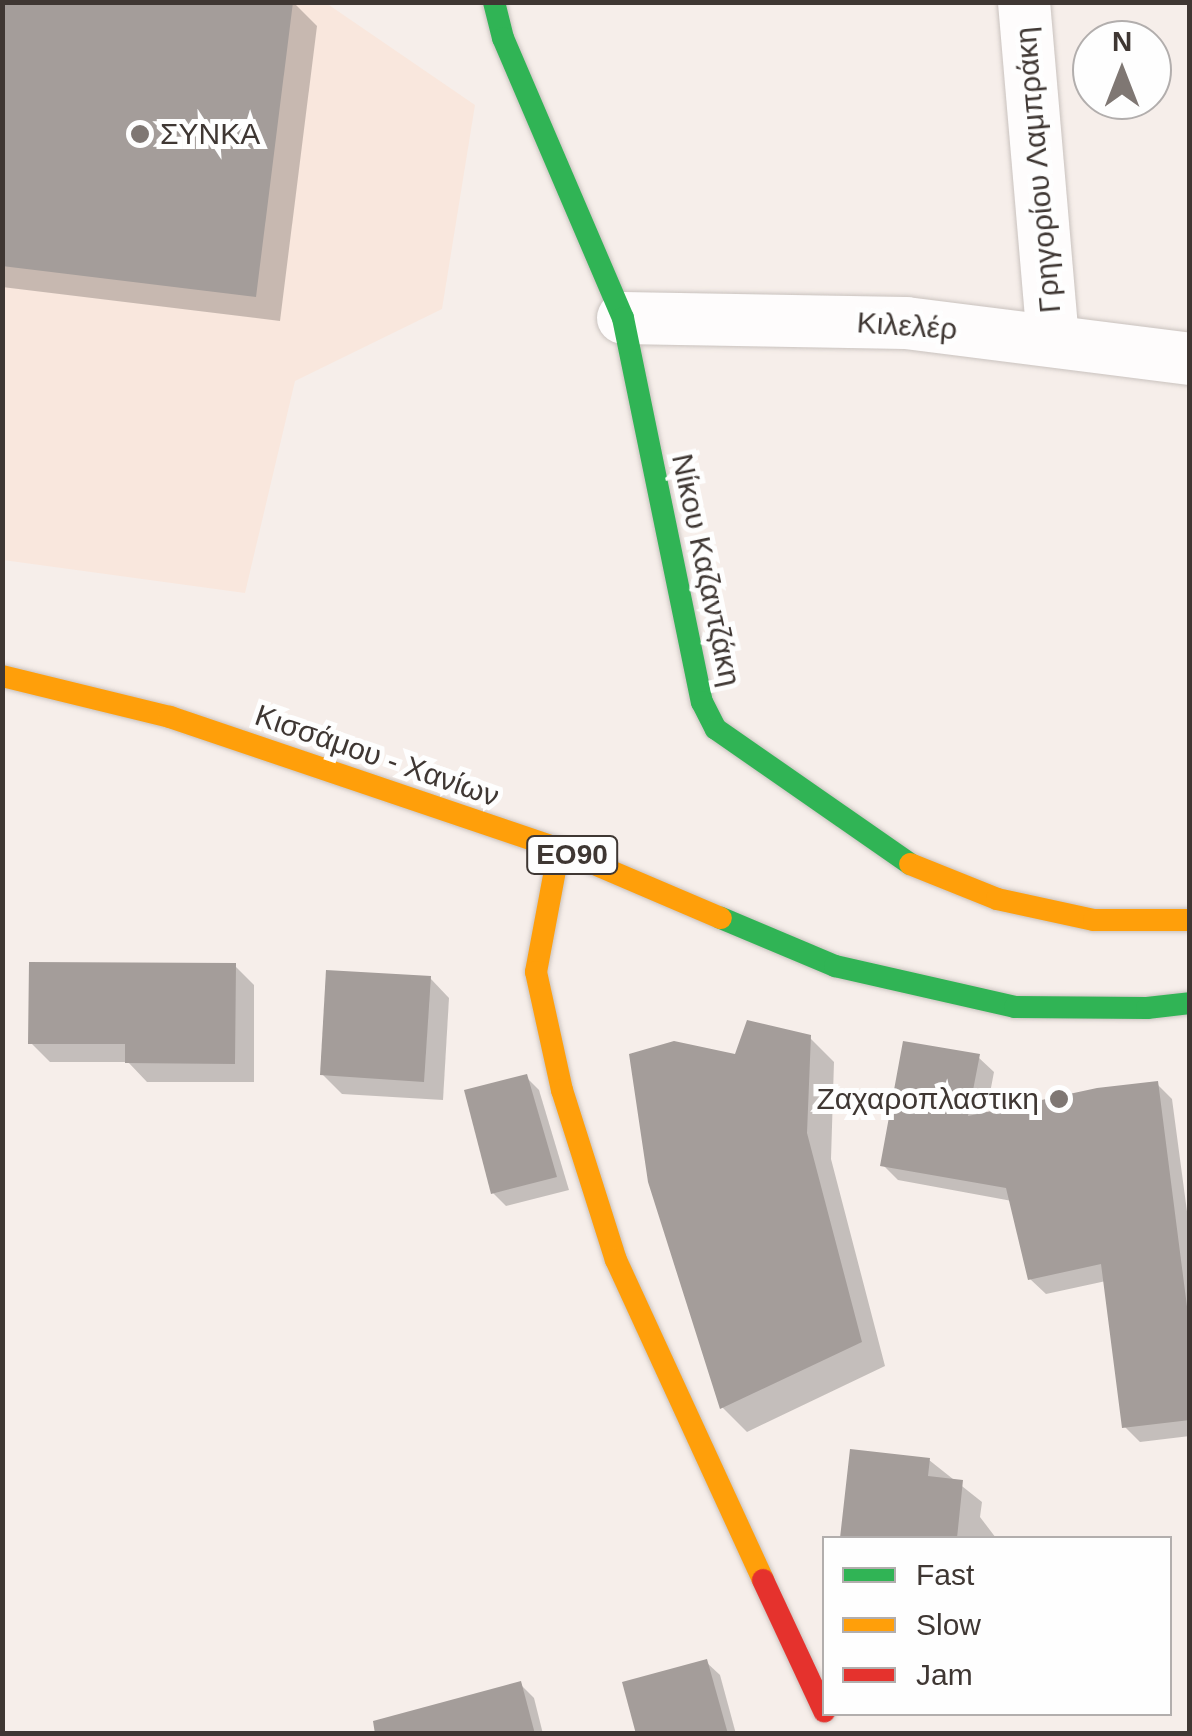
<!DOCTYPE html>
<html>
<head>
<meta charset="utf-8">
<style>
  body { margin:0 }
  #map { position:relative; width:1192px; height:1736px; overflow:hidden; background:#f6eeea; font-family:Arial,sans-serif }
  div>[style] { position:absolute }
  .built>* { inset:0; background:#f9e7dd }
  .shadow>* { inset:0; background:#0003 }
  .building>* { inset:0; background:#a49d9a }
  .roads { filter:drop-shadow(0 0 2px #c9c2be) drop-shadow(0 0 2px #c9c2be) }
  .street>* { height:52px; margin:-26px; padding:0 26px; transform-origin:26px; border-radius:26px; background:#fefcfc }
  .fast>* { height:22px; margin:-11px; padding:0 11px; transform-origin:11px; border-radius:11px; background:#30b455 }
  .slow>* { height:22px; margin:-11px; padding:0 11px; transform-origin:11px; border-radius:11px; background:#ff9f0a }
  .jam>* { height:22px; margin:-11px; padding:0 11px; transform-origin:11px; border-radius:11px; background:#e5322d }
  .dots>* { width:28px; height:28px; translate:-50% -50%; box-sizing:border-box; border:5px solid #fefefe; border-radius:50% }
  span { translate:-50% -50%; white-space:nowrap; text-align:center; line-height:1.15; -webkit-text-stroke:10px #fefefe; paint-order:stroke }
  .shield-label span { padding:2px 8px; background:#fefefe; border:2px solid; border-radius:8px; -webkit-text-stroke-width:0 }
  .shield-label { font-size:28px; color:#3f3733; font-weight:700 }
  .poi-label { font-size:30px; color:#3f3733 }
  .left { translate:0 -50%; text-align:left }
  .right { translate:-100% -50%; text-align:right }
  .street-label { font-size:30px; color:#3f3733 }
  .frame { position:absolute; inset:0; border:5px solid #3f3733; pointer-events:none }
  .legend { position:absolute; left:822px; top:1536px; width:350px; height:180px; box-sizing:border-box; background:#fefefe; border:2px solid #b2aead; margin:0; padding:12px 18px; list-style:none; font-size:30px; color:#3f3733 }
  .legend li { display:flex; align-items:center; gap:20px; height:50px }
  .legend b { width:50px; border:2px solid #b2aead }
  .north { position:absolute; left:1072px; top:20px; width:100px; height:100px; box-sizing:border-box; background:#fefefe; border:2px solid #b2aead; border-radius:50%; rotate:0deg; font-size:28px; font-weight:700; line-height:40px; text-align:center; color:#3f3733 }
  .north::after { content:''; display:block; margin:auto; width:35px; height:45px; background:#7f7773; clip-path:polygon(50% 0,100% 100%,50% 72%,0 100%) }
</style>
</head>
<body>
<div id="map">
  <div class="built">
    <div style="clip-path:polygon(3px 3px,326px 3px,475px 105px,442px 309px,295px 381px,245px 593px,3px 560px)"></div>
  </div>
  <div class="shadow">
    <div style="clip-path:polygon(2px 2px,293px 2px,317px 26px,280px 321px,2px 287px)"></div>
    <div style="clip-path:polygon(235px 966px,254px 985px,254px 1082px,147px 1082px,128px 1062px,50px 1062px,31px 1043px)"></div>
    <div style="clip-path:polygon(430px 978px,449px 998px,443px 1100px,342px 1094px,322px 1074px)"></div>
    <div style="clip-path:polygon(809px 1037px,834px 1062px,831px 1159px,885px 1366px,747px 1432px,722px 1407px)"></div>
    <div style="clip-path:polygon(978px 1057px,994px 1072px,986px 1114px,1157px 1084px,1172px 1099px,1190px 1234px,1190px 1436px,1140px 1442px,1125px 1427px,1106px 1281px,1046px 1294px,1030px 1279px,1012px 1201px,898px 1180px,883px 1165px)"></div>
    <div style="clip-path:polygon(526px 1077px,539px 1090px,569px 1190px,506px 1206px,493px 1193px)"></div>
    <div style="clip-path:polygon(852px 1452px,929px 1460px,982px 1502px,980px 1517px,996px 1538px,843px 1538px)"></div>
    <div style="clip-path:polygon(706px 1662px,720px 1675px,736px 1734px,639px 1734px)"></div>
    <div style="clip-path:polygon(520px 1684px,534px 1698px,543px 1734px,420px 1734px)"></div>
  </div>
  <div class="building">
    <div style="clip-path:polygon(2px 2px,293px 2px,256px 297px,2px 266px)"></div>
    <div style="clip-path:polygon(29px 962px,236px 963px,235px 1064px,125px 1063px,125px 1044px,28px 1044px)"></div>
    <div style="clip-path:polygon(326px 970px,431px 976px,424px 1082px,320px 1075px)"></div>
    <div style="clip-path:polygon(747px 1020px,811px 1035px,807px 1133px,862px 1342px,720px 1409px,648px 1182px,629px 1054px,674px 1041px,735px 1054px)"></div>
    <div style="clip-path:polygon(903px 1041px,980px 1054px,968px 1116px,1097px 1088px,1158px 1081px,1190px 1330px,1190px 1420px,1122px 1428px,1101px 1264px,1028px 1280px,1006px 1188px,880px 1166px)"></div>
    <div style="clip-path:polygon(527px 1074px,557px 1177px,491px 1194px,464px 1090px)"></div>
    <div style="clip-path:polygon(850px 1449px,930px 1458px,928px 1476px,963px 1480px,957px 1538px,840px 1538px)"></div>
    <div style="clip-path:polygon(707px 1659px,728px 1734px,636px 1734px,622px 1682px)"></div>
    <div style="clip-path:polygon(521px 1681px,535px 1734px,375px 1734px,373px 1721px)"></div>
  </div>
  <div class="roads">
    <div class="street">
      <div style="left:1024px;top:2px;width:337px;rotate:85.1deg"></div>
      <div style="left:623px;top:318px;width:283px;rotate:1deg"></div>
      <div style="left:906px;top:323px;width:286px;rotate:7.2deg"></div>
    </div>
    <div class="fast">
      <div style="left:494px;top:2px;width:37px;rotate:76deg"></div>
      <div style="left:503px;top:38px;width:305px;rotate:66.8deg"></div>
      <div style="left:623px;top:318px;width:392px;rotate:78.4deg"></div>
      <div style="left:702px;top:702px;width:30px;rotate:63deg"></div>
      <div style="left:716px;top:729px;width:236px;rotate:34.8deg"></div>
      <div style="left:721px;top:918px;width:124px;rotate:22.8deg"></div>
      <div style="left:835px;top:966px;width:185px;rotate:12.8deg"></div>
      <div style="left:1015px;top:1007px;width:132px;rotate:0.4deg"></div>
      <div style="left:1147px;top:1008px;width:43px;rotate:-6.6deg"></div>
    </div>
    <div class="slow">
      <div style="left:2px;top:676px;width:173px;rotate:13.7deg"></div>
      <div style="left:170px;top:717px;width:411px;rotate:18.7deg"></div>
      <div style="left:559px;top:849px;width:176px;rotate:23.1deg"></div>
      <div style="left:559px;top:849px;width:125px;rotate:100.6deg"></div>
      <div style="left:536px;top:972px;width:121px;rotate:77.6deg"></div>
      <div style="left:562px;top:1090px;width:178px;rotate:72.4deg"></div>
      <div style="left:616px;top:1260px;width:352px;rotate:65.3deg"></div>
      <div style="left:910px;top:864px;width:94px;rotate:21.9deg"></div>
      <div style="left:997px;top:899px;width:99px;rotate:12.2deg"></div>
      <div style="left:1094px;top:920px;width:96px"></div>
    </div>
    <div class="jam">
      <div style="left:763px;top:1580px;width:145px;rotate:65deg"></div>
    </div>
  </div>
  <div class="dots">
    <div style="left:140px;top:134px;background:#7f7773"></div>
    <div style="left:1059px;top:1099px;background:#7f7773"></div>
  </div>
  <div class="shield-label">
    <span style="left:572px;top:855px">ΕΟ90</span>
  </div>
  <div class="poi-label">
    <span class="left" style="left:160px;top:134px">ΣΥΝΚΑ</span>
    <span class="right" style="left:1039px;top:1099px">Ζαχαροπλαστικη</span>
  </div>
  <div class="street-label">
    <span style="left:1038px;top:170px;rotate:-95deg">Γρηγορίου Λαμπράκη</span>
    <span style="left:907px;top:326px;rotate:4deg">Κιλελέρ</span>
    <span style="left:706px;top:570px;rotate:78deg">Νίκου Καζαντζάκη</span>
    <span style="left:377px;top:756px;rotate:19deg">Κισσάμου - Χανίων</span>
  </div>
  <div class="frame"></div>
  <ul class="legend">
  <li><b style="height:12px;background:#30b455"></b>Fast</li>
  <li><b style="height:12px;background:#ff9f0a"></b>Slow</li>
  <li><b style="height:12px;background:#e5322d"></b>Jam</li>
  </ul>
  <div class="north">N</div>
</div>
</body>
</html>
